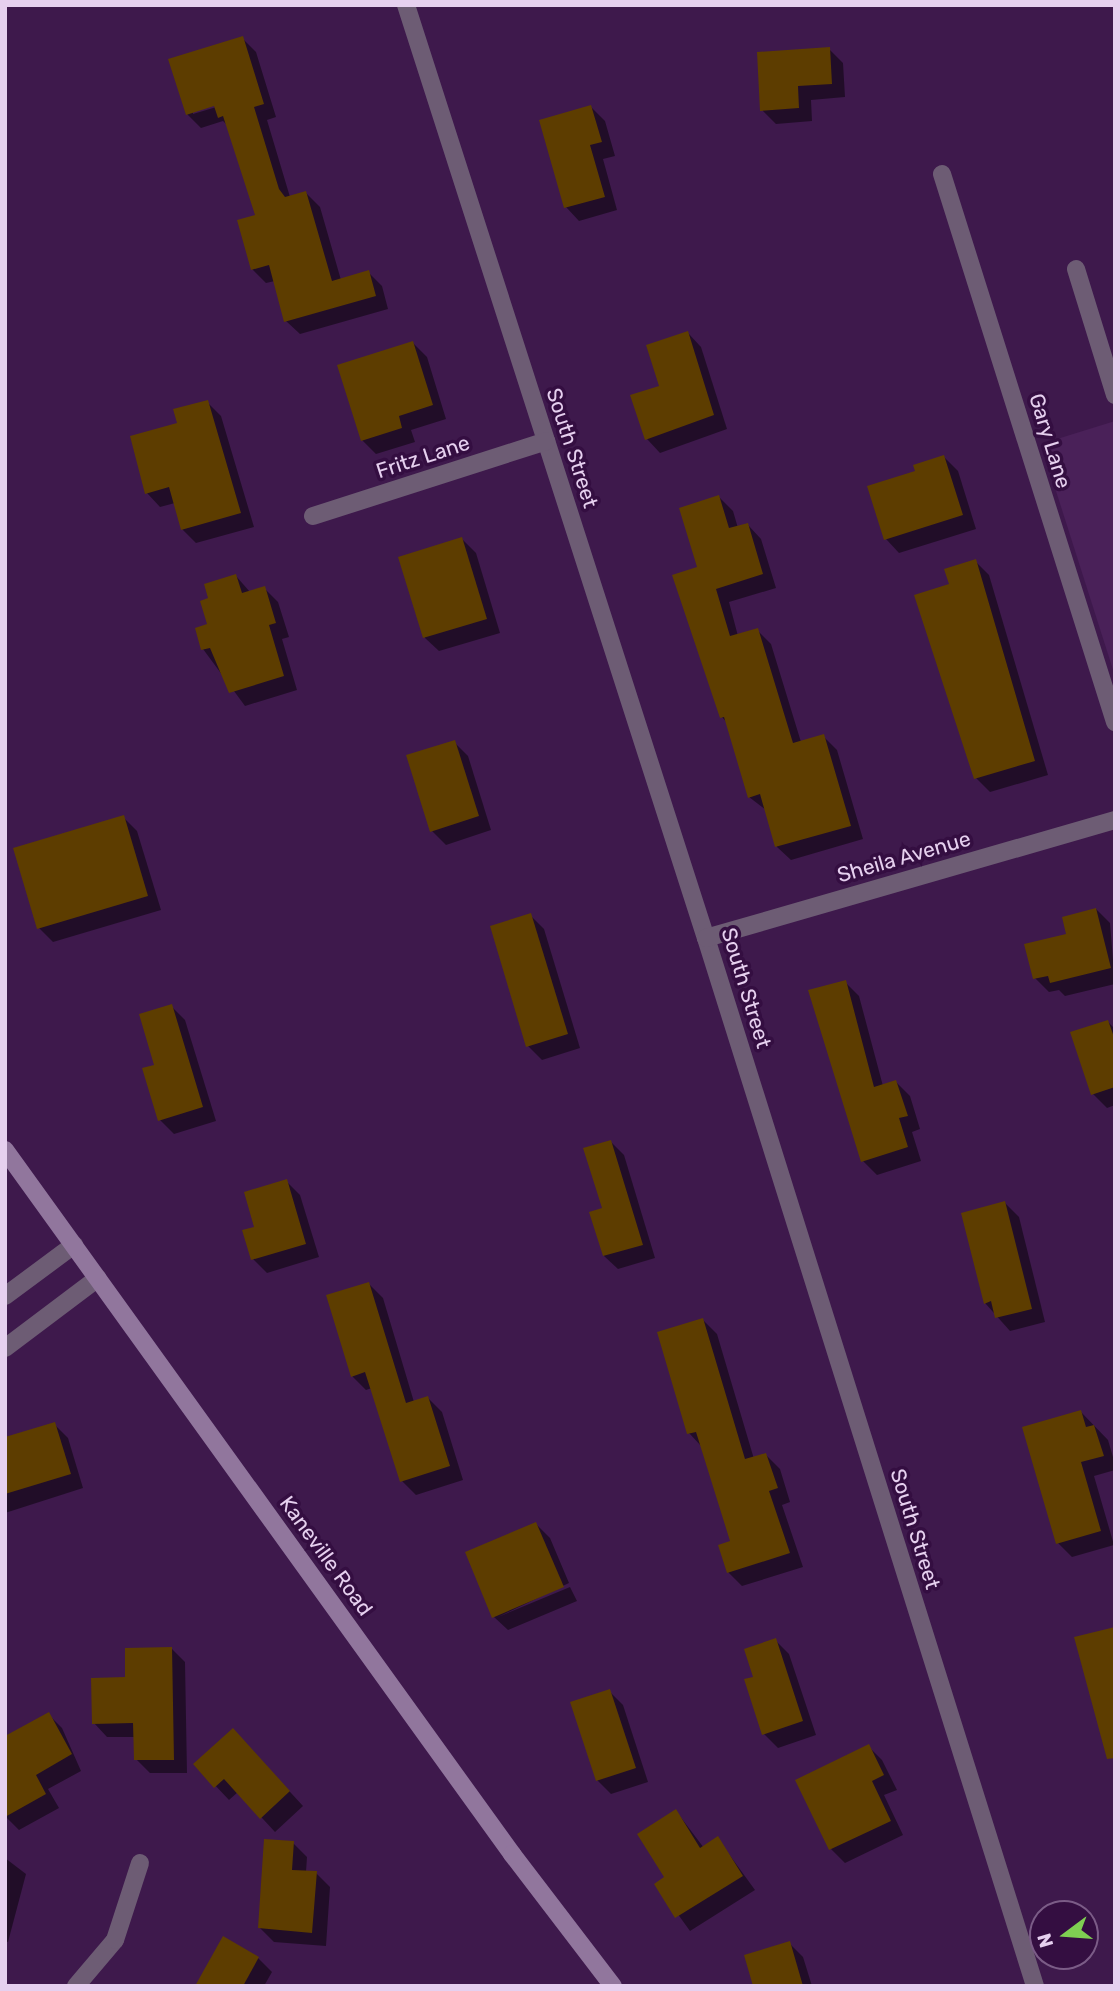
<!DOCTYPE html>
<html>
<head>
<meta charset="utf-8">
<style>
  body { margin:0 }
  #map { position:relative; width:1120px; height:1991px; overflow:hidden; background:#3e194c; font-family:Rubik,sans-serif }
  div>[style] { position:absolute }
  .built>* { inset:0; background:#4a2159 }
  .shadow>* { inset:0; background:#0007 }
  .building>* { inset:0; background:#5d3d00 }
  .lane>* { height:18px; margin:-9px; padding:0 9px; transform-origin:9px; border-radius:9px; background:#6d5c74 }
  .street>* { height:18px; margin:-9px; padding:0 9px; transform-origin:9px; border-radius:9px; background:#6d5c74 }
  .secondary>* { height:18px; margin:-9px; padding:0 9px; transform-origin:9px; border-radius:9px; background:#91769d }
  span { translate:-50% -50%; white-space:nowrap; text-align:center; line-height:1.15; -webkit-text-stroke:7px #340e41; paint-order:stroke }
  .street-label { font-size:21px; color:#e6d0ef }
  .frame { position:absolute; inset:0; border:7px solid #e6d0ef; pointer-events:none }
  .north { position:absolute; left:1029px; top:1900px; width:70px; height:70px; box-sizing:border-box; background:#340e41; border:2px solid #7b5c87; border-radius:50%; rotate:254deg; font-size:19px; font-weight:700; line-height:28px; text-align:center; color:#e6d0ef }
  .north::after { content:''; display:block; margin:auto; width:24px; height:32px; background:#7fd052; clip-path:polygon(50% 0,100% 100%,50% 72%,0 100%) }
</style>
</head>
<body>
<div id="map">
  <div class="built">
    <div style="clip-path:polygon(1115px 421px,1115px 676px,1041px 444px)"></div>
  </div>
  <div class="shadow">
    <div style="clip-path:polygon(evenodd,242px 38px,256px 52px,276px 117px,267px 120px,290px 197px,306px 193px,320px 207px,341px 280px,368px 272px,382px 286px,388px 309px,300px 334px,286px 321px,275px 281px,266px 283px,252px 269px,257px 216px,227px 125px,223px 121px,201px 128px,187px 114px,242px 38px,222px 102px,223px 105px,193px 114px,193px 111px,222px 102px)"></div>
    <div style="clip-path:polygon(829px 49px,843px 63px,845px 97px,811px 100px,812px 121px,776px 124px,762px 110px)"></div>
    <div style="clip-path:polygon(591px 107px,605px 121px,615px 156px,603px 159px,617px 210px,579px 221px,566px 207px)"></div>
    <div style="clip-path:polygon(688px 333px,701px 347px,727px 429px,660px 453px,647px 439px,661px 387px)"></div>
    <div style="clip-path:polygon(413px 343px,427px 357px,446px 419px,411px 430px,415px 442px,376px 454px,362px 440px)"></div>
    <div style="clip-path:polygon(207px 402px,221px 416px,254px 527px,196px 543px,182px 529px,175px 503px,160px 507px,147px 493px,179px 425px)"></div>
    <div style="clip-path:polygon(944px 457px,958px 471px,976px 529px,899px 553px,886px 539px,917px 472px)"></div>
    <div style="clip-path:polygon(719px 497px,733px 511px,738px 528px,748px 525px,761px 539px,776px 588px,729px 602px,738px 636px,757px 630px,771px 644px,801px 742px,823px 736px,837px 750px,863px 839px,791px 860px,777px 847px,766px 810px,749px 797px,728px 724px,722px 717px,699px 569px)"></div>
    <div style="clip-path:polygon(462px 539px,476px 553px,500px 633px,439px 651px,425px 638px,400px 558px)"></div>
    <div style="clip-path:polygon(975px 561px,989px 575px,1048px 775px,990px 792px,976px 778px)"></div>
    <div style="clip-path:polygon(236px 576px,250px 592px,264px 588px,278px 602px,289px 637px,282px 639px,297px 690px,245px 706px,203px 649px,211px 600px)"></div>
    <div style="clip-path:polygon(454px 742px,468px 756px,491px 830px,446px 845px,432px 831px)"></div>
    <div style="clip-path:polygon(123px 817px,137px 831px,161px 910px,53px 942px,39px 928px)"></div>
    <div style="clip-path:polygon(1096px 909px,1110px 923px,1115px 984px,1065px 996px,1059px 990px,1049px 992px,1035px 978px,1068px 935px)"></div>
    <div style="clip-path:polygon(530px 915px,544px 929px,580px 1048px,542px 1060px,528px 1046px)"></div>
    <div style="clip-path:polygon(845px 982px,859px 996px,883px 1086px,896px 1082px,910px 1096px,920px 1129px,912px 1132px,921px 1161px,877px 1175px,863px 1161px)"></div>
    <div style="clip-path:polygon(171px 1006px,185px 1020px,216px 1121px,174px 1134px,160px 1120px,156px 1066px)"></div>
    <div style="clip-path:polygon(1108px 1022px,1115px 1029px,1115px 1105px,1107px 1108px,1093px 1094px)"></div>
    <div style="clip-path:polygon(610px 1141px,624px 1155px,655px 1258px,618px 1269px,604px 1256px)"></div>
    <div style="clip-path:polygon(286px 1181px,300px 1195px,319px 1257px,267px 1273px,253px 1259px,257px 1228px)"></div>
    <div style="clip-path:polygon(1005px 1203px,1019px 1217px,1045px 1322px,1010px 1331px,985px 1303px)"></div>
    <div style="clip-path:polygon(369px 1284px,383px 1298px,414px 1402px,428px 1398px,442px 1412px,463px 1480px,416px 1495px,402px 1481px,372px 1388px,366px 1390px,352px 1376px)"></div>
    <div style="clip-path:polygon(703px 1320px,717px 1334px,754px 1459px,766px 1455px,780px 1469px,790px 1502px,782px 1505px,803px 1567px,742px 1586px,728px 1572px,732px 1542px,702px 1447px,689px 1433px)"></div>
    <div style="clip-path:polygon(1081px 1412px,1108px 1440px,1115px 1464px,1115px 1470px,1094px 1476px,1114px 1545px,1072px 1557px,1058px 1543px)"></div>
    <div style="clip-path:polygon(54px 1424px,68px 1438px,83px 1488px,5px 1513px,5px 1439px)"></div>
    <div style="clip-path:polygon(536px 1524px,550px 1538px,569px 1583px,498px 1617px,570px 1587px,577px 1601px,508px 1630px,494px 1617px)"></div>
    <div style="clip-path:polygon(775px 1640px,789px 1654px,816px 1735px,778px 1748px,764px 1734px,755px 1678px)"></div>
    <div style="clip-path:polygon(171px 1648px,185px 1662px,187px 1773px,150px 1773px,136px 1759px,135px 1737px,107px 1737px,94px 1723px)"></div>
    <div style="clip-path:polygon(609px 1691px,623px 1705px,648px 1782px,611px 1794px,597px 1780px)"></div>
    <div style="clip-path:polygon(48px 1714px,62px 1728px,81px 1771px,48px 1789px,59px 1808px,19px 1830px,5px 1816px)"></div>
    <div style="clip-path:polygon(246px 1744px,303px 1806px,275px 1832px,238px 1792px,229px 1800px,195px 1764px)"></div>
    <div style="clip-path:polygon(868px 1746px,882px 1760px,897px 1790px,884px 1795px,903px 1835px,845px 1863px,831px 1849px,797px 1781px)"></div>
    <div style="clip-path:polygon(676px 1811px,704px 1848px,718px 1839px,755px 1890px,690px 1931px,656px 1884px,667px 1878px)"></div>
    <div style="clip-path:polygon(293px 1843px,307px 1857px,306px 1872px,316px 1873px,330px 1887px,326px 1946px,274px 1942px,260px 1928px)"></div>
    <div style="clip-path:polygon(5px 1858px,26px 1874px,8px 1942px,5px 1941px)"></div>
    <div style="clip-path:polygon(789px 1943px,803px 1957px,812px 1986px,755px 1986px)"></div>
    <div style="clip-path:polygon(258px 1958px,272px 1972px,264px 1986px,197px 1986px)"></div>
  </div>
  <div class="building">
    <div style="clip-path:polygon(243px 36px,264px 104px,254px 107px,279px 189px,285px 197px,306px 191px,332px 281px,369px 270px,376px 296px,284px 322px,269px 265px,251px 270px,237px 220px,255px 215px,223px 116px,218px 118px,214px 106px,186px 115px,168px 59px)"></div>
    <div style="clip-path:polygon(830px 47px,832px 84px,798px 86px,799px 108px,760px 111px,757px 52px)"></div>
    <div style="clip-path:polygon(591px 105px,602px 142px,590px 145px,605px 197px,564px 208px,539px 120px)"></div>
    <div style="clip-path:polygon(688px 331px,714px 415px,645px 440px,630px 395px,659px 386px,646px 345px)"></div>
    <div style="clip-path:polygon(413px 341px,433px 405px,399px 416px,402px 428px,361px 441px,337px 365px)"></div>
    <div style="clip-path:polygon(208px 400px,241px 513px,181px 530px,169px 487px,145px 494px,130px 436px,177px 423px,173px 409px)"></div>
    <div style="clip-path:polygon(944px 455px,963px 515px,884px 540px,867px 486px,915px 471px,913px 465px)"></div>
    <div style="clip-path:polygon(719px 495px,729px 528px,748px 523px,763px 574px,716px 589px,730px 636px,758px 628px,793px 743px,824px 734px,851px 826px,775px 847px,760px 794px,748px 798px,724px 717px,720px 718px,672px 575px,697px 567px,679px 508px)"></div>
    <div style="clip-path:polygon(462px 537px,487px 619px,423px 638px,398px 557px)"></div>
    <div style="clip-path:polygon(976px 559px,1035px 761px,974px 779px,914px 595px,949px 584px,944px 569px)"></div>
    <div style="clip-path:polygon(236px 574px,242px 593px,265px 586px,276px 623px,269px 625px,284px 676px,229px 693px,210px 648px,201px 650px,195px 628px,207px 624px,200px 601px,208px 598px,204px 584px)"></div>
    <div style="clip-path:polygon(455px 740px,479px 816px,430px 832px,406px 755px)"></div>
    <div style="clip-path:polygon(124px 815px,148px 896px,37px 929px,13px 848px)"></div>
    <div style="clip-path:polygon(1096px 908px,1111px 968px,1050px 983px,1048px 976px,1033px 979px,1024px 944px,1066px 934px,1062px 917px)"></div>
    <div style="clip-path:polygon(531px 913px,568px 1034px,526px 1047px,490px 926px)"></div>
    <div style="clip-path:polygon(846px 980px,874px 1087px,896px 1080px,908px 1116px,899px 1118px,908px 1147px,861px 1162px,808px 990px)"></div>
    <div style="clip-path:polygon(172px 1004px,203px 1107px,158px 1121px,142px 1068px,154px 1065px,139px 1014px)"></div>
    <div style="clip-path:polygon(1108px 1020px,1115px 1040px,1115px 1087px,1091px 1095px,1070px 1032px)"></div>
    <div style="clip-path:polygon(611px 1140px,643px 1245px,603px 1256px,589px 1212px,602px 1208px,583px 1148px)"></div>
    <div style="clip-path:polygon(287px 1179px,306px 1244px,251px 1260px,242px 1230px,254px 1227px,244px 1192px)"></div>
    <div style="clip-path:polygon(1005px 1201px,1032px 1309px,995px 1318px,991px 1301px,984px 1304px,961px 1213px)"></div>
    <div style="clip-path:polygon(369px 1282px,406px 1403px,428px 1396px,450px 1466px,400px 1482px,365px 1372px,351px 1377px,326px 1295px)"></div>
    <div style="clip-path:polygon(703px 1318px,745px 1459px,766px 1453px,778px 1488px,769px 1491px,790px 1553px,727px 1573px,718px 1545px,730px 1541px,696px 1432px,687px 1434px,657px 1332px)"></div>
    <div style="clip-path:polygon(1081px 1410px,1086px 1427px,1094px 1425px,1104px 1456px,1081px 1462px,1101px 1531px,1056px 1544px,1022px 1427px)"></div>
    <div style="clip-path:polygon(55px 1422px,71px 1474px,5px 1494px,5px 1437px)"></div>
    <div style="clip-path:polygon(536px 1522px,564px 1587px,492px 1618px,465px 1552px)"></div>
    <div style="clip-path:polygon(1115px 1627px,1115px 1758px,1107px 1759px,1074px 1637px)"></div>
    <div style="clip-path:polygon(776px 1638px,803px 1721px,762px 1735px,744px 1679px,753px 1677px,744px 1649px)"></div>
    <div style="clip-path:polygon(172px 1647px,174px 1760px,134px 1760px,133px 1723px,92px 1724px,91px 1678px,125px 1677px,125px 1648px)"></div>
    <div style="clip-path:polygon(610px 1689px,636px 1768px,596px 1781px,570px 1702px)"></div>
    <div style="clip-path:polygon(49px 1712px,72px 1754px,36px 1775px,46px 1794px,5px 1817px,5px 1736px)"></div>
    <div style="clip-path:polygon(233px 1728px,290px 1791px,260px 1819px,224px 1779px,214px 1788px,193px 1764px)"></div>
    <div style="clip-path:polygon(869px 1744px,884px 1775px,872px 1781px,891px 1821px,829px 1850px,795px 1780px)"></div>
    <div style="clip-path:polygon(676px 1809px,700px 1848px,718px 1836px,743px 1876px,675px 1918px,654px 1884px,664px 1877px,637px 1834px)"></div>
    <div style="clip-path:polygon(264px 1839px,294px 1841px,292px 1870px,317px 1871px,312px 1933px,258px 1928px)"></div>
    <div style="clip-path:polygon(223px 1936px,259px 1957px,243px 1986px,195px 1986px)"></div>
    <div style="clip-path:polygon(790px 1941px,803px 1986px,753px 1986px,744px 1955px)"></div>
  </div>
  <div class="lane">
    <div style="left:1076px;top:269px;width:132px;rotate:72.8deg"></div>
  </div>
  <div class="street">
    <div style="left:406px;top:5px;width:980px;rotate:72.18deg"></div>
    <div style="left:706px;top:938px;width:1098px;rotate:72.57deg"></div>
    <div style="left:942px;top:174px;width:575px;rotate:72.48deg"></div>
    <div style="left:313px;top:516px;width:245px;rotate:-17.8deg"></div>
    <div style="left:706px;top:938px;width:426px;rotate:-16.1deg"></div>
    <div style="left:5px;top:1296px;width:86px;rotate:-36.5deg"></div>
    <div style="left:5px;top:1348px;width:116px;rotate:-37deg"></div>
    <div style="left:76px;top:1986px;width:60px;rotate:-49.7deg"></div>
    <div style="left:115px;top:1940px;width:81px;rotate:-72deg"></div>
  </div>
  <div class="secondary">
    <div style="left:5px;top:1150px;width:868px;rotate:54.24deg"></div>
    <div style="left:512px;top:1854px;width:166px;rotate:52.6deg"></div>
  </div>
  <div class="street-label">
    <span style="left:1050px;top:441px;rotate:73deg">Gary Lane</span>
    <span style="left:572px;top:448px;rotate:72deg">South Street</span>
    <span style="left:423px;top:457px;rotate:-18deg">Fritz Lane</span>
    <span style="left:904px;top:857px;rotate:-16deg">Sheila Avenue</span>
    <span style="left:746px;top:988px;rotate:73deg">South Street</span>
    <span style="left:915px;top:1529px;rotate:73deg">South Street</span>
    <span style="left:326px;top:1556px;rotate:54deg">Kaneville Road</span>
  </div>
  <div class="frame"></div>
  <div class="north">N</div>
</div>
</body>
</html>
